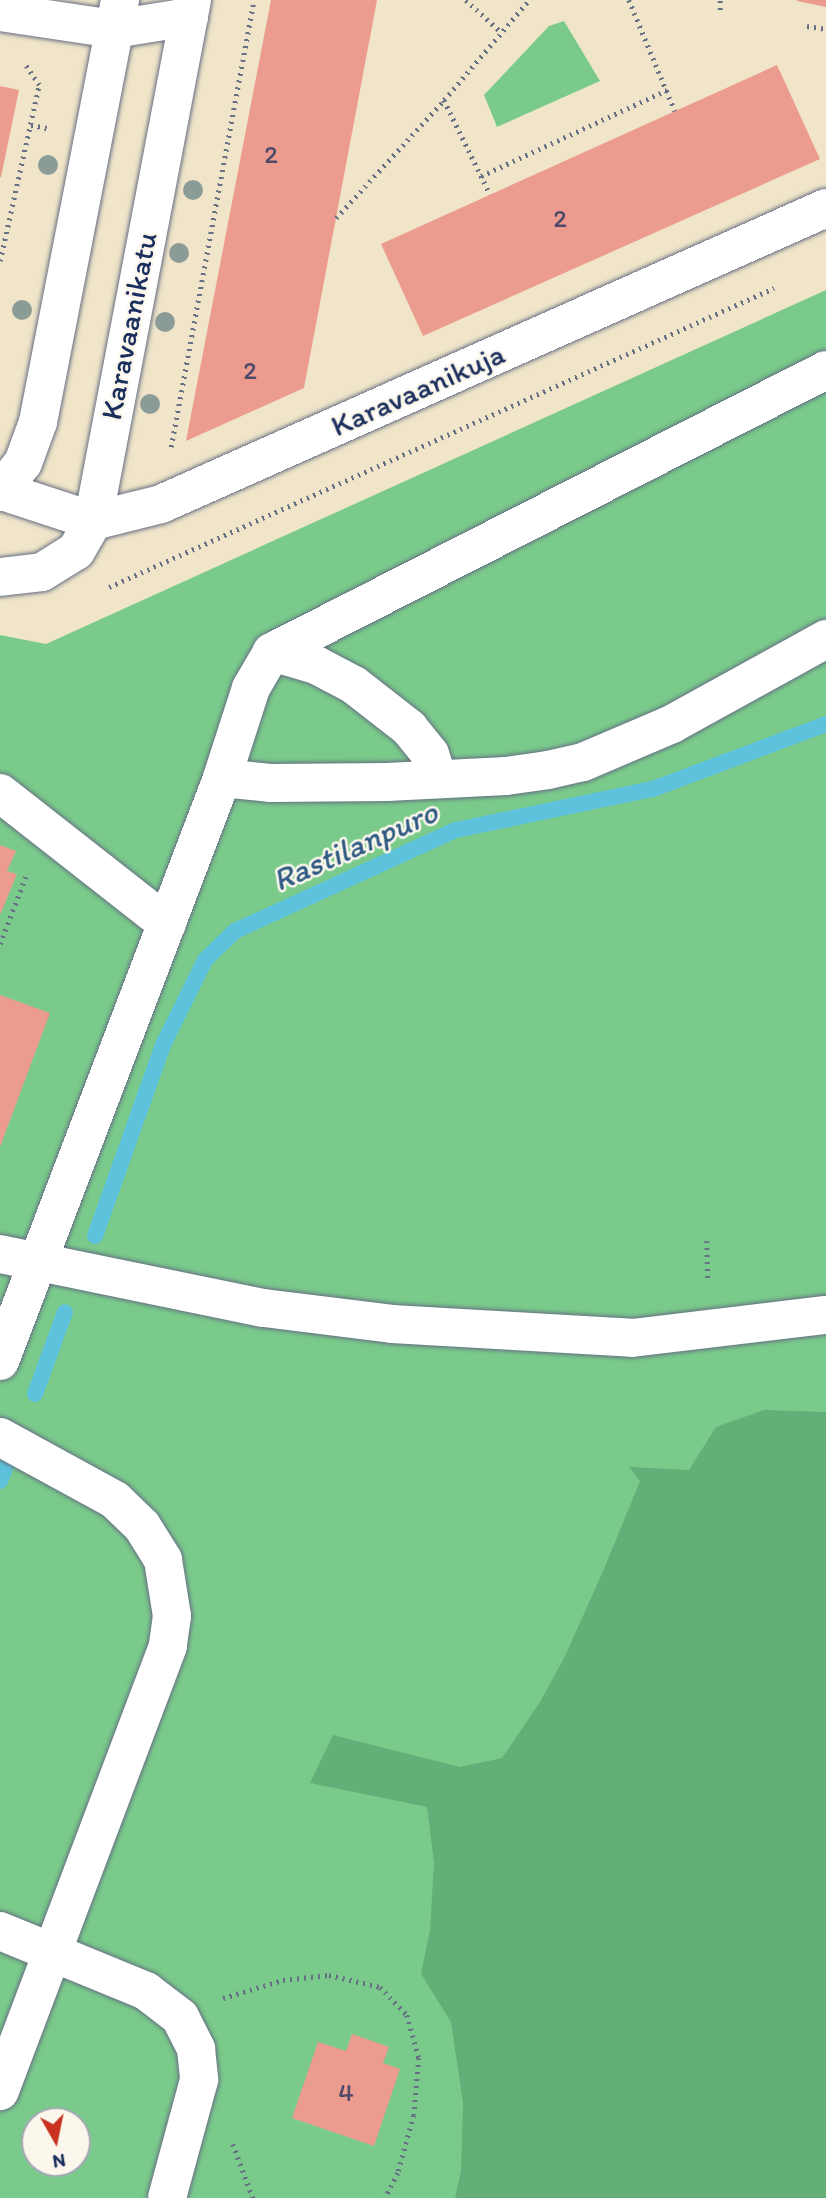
<!DOCTYPE html>
<html>
<head>
<meta charset="utf-8">
<style>
  body { margin:0 }
  #map { position:relative; width:826px; height:2198px; overflow:hidden; background:#f0e5c9; font-family:Itim,sans-serif }
  div>[style] { position:absolute }
  .green>* { inset:0; background:#7acb8b }
  .forest>* { inset:0; background:#63af77 }
  .stream>* { height:16px; margin:-8px; padding:0 8px; transform-origin:8px; border-radius:8px; background:#5ec2dc }
  .building>* { inset:0; background:#ec9c8e }
  .path>* { height:4.5px; margin-top:-2.25px; transform-origin:0; background:repeating-linear-gradient(90deg,#666f83 0 2px,transparent 0 7px) }
  .roads { filter:drop-shadow(0 0 2px #666f83) drop-shadow(0 0 2px #666f83) }
  .minor>* { height:38px; margin:-19px; padding:0 19px; transform-origin:19px; border-radius:19px; background:#fff }
  .trees>* { width:20px; height:20px; margin:-10px; border-radius:50%; background:#8b9b96 }
  span { translate:-50% -50%; white-space:nowrap; text-align:center; line-height:1.15; -webkit-text-stroke:5px #fbf7ec; paint-order:stroke }
  .number-label { font-size:26px; color:#4f4a6a }
  .number-label span { -webkit-text-stroke-width:0 }
  .street-label { font-size:30px; color:#1b2f5e }
  .water-label { font-size:32px; color:#2f5b84; font-style:italic }
  .north { position:absolute; left:21px; top:2107px; width:70px; height:70px; box-sizing:border-box; background:#fbf7ec; border:2px solid #a1a7b3; border-radius:50%; rotate:171deg; font-size:19px; font-weight:700; line-height:28px; text-align:center; color:#1b2f5e }
  .north::after { content:''; display:block; margin:auto; width:24px; height:32px; background:#c8321e; clip-path:polygon(50% 0,100% 100%,50% 72%,0 100%) }
</style>
</head>
<body>
<div id="map">
  <div class="green">
    <div style="clip-path:polygon(564px 21px,600px 81px,497px 127px,484px 95px,549px 26px)"></div>
    <div style="clip-path:polygon(evenodd,826px 290px,826px 2198px,0 2198px,0 635px,46px 644px,826px 290px,35px 2121px,77px 2121px,77px 2163px,35px 2163px,35px 2121px)"></div>
  </div>
  <div class="forest">
    <div style="clip-path:polygon(764px 1410px,826px 1412px,826px 2198px,455px 2198px,461px 2171px,463px 2103px,451px 2022px,421px 1974px,430px 1930px,434px 1863px,427px 1807px,310px 1783px,333px 1735px,460px 1767px,502px 1758px,540px 1702px,565px 1656px,604px 1569px,640px 1481px,629px 1467px,689px 1470px,716px 1427px)"></div>
  </div>
  <div class="stream">
    <div style="left:95px;top:1236px;width:203px;rotate:-70.4deg"></div>
    <div style="left:163px;top:1045px;width:95px;rotate:-63.7deg"></div>
    <div style="left:205px;top:960px;width:42px;rotate:-44deg"></div>
    <div style="left:235px;top:931px;width:243px;rotate:-24.6deg"></div>
    <div style="left:456px;top:830px;width:201px;rotate:-11.8deg"></div>
    <div style="left:653px;top:789px;width:185px;rotate:-20.6deg"></div>
    <div style="left:35px;top:1394px;width:87px;rotate:-69.9deg"></div>
    <div style="left:0;top:1481px;width:14px;rotate:-69deg"></div>
  </div>
  <div class="building">
    <div style="clip-path:polygon(271px 0,377px 0,304px 388px,186px 441px)"></div>
    <div style="clip-path:polygon(797px 0,826px 0,826px 7px,797px 1px)"></div>
    <div style="clip-path:polygon(777px 65px,820px 159px,423px 336px,381px 244px)"></div>
    <div style="clip-path:polygon(0 86px,19px 90px,1px 177px,0 177px)"></div>
    <div style="clip-path:polygon(0 845px,16px 851px,7px 871px,17px 874px,0 915px)"></div>
    <div style="clip-path:polygon(0 995px,50px 1013px,0 1147px)"></div>
    <div style="clip-path:polygon(352px 2034px,389px 2047px,383px 2063px,400px 2069px,374px 2146px,292px 2118px,318px 2042px,346px 2051px)"></div>
  </div>
  <div class="path">
    <div style="left:466px;top:0;width:47px;rotate:42.4deg"></div>
    <div style="left:629px;top:0;width:120px;rotate:67.5deg"></div>
    <div style="left:720px;top:10px;width:10px;rotate:-90deg"></div>
    <div style="left:807px;top:26px;width:19px;rotate:9deg"></div>
    <div style="left:444px;top:100px;width:105px;rotate:63.9deg"></div>
    <div style="left:31px;top:125px;width:16px;rotate:11deg"></div>
    <div style="left:481px;top:176px;width:205px;rotate:-24.8deg"></div>
    <div style="left:336px;top:218px;width:160px;rotate:-47.5deg"></div>
    <div style="left:444px;top:100px;width:131px;rotate:-49.6deg"></div>
    <div style="left:0;top:261px;width:180px;rotate:-77.5deg"></div>
    <div style="left:39px;top:85px;width:25px;rotate:-124deg"></div>
    <div style="left:171px;top:447px;width:455px;rotate:-79.5deg"></div>
    <div style="left:109px;top:587px;width:729px;rotate:-24.21deg"></div>
    <div style="left:0;top:944px;width:76px;rotate:-69.2deg"></div>
    <div style="left:707px;top:1241px;width:41px;rotate:88.6deg"></div>
    <div style="left:223px;top:1998px;width:63px;rotate:-16.7deg"></div>
    <div style="left:283px;top:1980px;width:46px;rotate:-6.2deg"></div>
    <div style="left:329px;top:1975px;width:52px;rotate:13.2deg"></div>
    <div style="left:380px;top:1987px;width:39px;rotate:46deg"></div>
    <div style="left:407px;top:2015px;width:45px;rotate:74.4deg"></div>
    <div style="left:419px;top:2058px;width:57px;rotate:95deg"></div>
    <div style="left:414px;top:2115px;width:60px;rotate:105.4deg"></div>
    <div style="left:398px;top:2173px;width:28px;rotate:117deg"></div>
    <div style="left:233px;top:2144px;width:58px;rotate:69.7deg"></div>
  </div>
  <div class="roads">
    <div class="minor">
      <div style="left:0;top:12px;width:115px;rotate:8.5deg"></div>
      <div style="left:114px;top:29px;width:76px;rotate:-9.1deg"></div>
      <div style="left:826px;top:370px;width:622px;rotate:153.02deg"></div>
      <div style="left:272px;top:652px;width:42px;rotate:120.3deg"></div>
      <div style="left:251px;top:688px;width:95px;rotate:107.9deg"></div>
      <div style="left:222px;top:778px;width:48px;rotate:5.9deg"></div>
      <div style="left:270px;top:783px;width:117px;rotate:-0.5deg"></div>
      <div style="left:387px;top:782px;width:119px;rotate:-2.9deg"></div>
      <div style="left:506px;top:776px;width:42px;rotate:-8.1deg"></div>
      <div style="left:548px;top:770px;width:36px;rotate:-13deg"></div>
      <div style="left:583px;top:762px;width:97px;rotate:-23.1deg"></div>
      <div style="left:672px;top:724px;width:176px;rotate:-28.9deg"></div>
      <div style="left:2px;top:491px;width:96px;rotate:18.2deg"></div>
      <div style="left:93px;top:521px;width:70px;rotate:-14deg"></div>
      <div style="left:161px;top:504px;width:728px;rotate:-23.99deg"></div>
      <div style="left:0;top:492px;width:37px;rotate:-52deg"></div>
      <div style="left:23px;top:463px;width:44px;rotate:-69.9deg"></div>
      <div style="left:38px;top:422px;width:430px;rotate:-79deg"></div>
      <div style="left:0;top:577px;width:42px;rotate:-6.8deg"></div>
      <div style="left:42px;top:572px;width:40px;rotate:-32deg"></div>
      <div style="left:76px;top:551px;width:34px;rotate:-60deg"></div>
      <div style="left:93px;top:521px;width:530px;rotate:-79.24deg"></div>
      <div style="left:272px;top:652px;width:46px;rotate:16.5deg"></div>
      <div style="left:316px;top:665px;width:43px;rotate:27.8deg"></div>
      <div style="left:354px;top:685px;width:70px;rotate:38deg"></div>
      <div style="left:409px;top:728px;width:33px;rotate:51deg"></div>
      <div style="left:430px;top:754px;width:26px;rotate:72deg"></div>
      <div style="left:0;top:793px;width:212px;rotate:38.1deg"></div>
      <div style="left:0;top:1254px;width:269px;rotate:11.6deg"></div>
      <div style="left:264px;top:1308px;width:129px;rotate:7.1deg"></div>
      <div style="left:392px;top:1324px;width:240px;rotate:3.3deg"></div>
      <div style="left:632px;top:1338px;width:195px;rotate:-6.8deg"></div>
      <div style="left:0;top:1361px;width:624px;rotate:-69.15deg"></div>
      <div style="left:0;top:1437px;width:131px;rotate:28.7deg"></div>
      <div style="left:115px;top:1500px;width:37px;rotate:44deg"></div>
      <div style="left:142px;top:1526px;width:40px;rotate:58deg"></div>
      <div style="left:163px;top:1560px;width:57px;rotate:80.9deg"></div>
      <div style="left:172px;top:1616px;width:30px;rotate:98deg"></div>
      <div style="left:168px;top:1646px;width:476px;rotate:110.7deg"></div>
      <div style="left:0;top:1931px;width:158px;rotate:22.3deg"></div>
      <div style="left:146px;top:1991px;width:43px;rotate:37.4deg"></div>
      <div style="left:180px;top:2017px;width:36px;rotate:63deg"></div>
      <div style="left:196px;top:2049px;width:31px;rotate:84deg"></div>
      <div style="left:199px;top:2080px;width:122px;rotate:105.2deg"></div>
    </div>
  </div>
  <div class="trees">
    <div style="left:48px;top:165px"></div>
    <div style="left:193px;top:190px"></div>
    <div style="left:179px;top:253px"></div>
    <div style="left:22px;top:310px"></div>
    <div style="left:165px;top:322px"></div>
    <div style="left:150px;top:404px"></div>
  </div>
  <div class="number-label">
    <span style="left:271px;top:155px">2</span>
    <span style="left:560px;top:219px">2</span>
    <span style="left:250px;top:371px">2</span>
    <span style="left:346px;top:2093px">4</span>
  </div>
  <div class="street-label">
    <span style="left:129px;top:326px;rotate:-79deg">Karavaanikatu</span>
    <span style="left:418px;top:390px;rotate:-24deg">Karavaanikuja</span>
  </div>
  <div class="water-label">
    <span style="left:355px;top:846px;rotate:-24deg">Rastilanpuro</span>
  </div>
  <div class="north">N</div>
</div>
</body>
</html>
